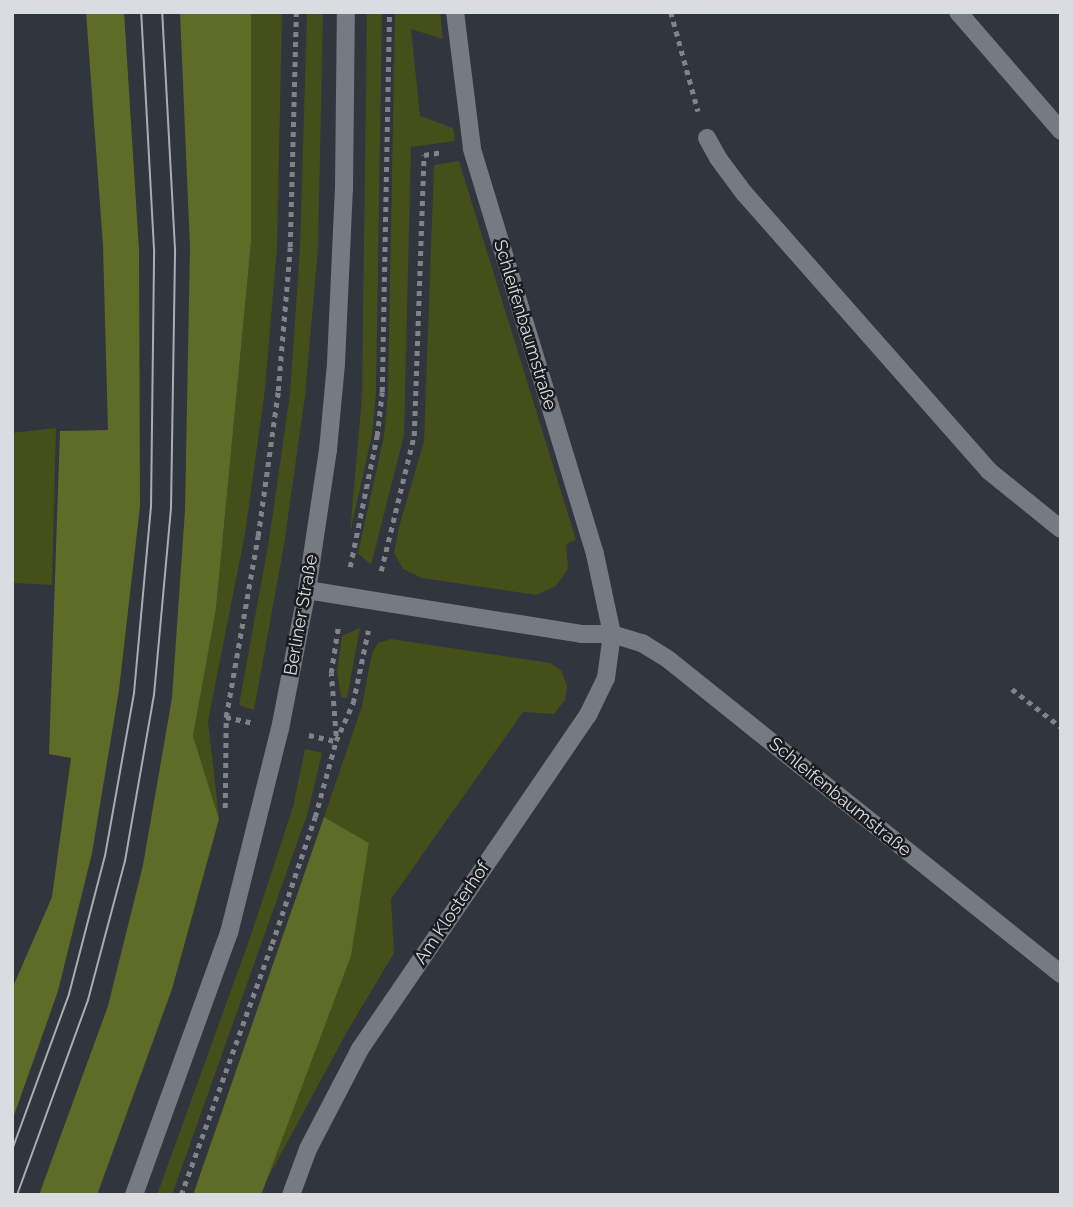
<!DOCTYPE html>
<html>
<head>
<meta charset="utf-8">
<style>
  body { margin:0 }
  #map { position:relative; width:1073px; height:1207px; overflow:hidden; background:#31353d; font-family:Raleway,sans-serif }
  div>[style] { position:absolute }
  .green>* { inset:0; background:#454f19 }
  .forest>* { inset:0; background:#5f6c27 }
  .path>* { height:4.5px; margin-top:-2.25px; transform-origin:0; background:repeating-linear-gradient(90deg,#80838a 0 5px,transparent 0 10px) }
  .lane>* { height:18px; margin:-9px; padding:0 9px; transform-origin:9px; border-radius:9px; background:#757a83 }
  .street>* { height:18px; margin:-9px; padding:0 9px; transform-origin:9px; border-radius:9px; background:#757a83 }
  .secondary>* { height:18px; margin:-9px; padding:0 9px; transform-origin:9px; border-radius:9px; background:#757a83 }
  .tram>* { height:2px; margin:-1px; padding:0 1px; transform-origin:1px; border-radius:1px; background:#a9adb2 }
  span { translate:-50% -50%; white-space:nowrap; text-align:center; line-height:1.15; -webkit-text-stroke:5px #1b1c20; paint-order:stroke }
  .street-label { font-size:18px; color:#d9dce1 }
  .frame { position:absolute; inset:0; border:14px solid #d9dce1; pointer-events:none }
</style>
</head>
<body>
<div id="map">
  <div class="green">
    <div style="clip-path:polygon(251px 12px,282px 12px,277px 247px,265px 389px,245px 534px,208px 721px,219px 819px,193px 736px,216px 609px,251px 243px)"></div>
    <div style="clip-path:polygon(307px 12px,323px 12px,318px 248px,305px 396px,284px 545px,254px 710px,239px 705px,269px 540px,290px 394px,300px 248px)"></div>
    <div style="clip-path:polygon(367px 12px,382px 12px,376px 392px,372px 435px,350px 533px,362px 396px)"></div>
    <div style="clip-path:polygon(395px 12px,440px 12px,443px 39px,411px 29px,420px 116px,453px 128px,455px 141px,411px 147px,404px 435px,371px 565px,358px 553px,384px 436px,388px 393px)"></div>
    <div style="clip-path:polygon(459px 161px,576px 540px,566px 544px,568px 569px,556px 586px,536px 595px,422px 578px,403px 569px,394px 553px,399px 527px,424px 441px,434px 165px)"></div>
    <div style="clip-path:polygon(56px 428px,52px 585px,12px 583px,12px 433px)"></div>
    <div style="clip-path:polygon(360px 628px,347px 698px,341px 697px,337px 672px,342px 636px)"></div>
    <div style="clip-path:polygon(391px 639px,550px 663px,561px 670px,567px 686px,565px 700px,554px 714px,523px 712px,391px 899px,394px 953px,348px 1030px,264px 1185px,351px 956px,369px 843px,324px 817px,362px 706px,372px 653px,378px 643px)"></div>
    <div style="clip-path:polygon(305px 749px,322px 753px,308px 812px,172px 1195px,157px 1195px,251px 935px,293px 807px)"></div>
  </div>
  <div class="forest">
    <div style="clip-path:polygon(86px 12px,124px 12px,139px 250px,140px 506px,119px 690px,92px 853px,58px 991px,12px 1121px,12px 989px,52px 897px,71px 758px,49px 754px,60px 431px,108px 430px,103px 246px)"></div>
    <div style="clip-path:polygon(180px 12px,251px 12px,251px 243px,216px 609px,193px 736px,219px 819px,172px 989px,97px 1195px,39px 1195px,108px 1006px,143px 865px,172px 698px,185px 510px,190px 248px)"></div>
    <div style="clip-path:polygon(324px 817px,369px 843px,351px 956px,261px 1195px,193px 1195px)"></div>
  </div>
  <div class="path">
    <div style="left:671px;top:12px;width:103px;rotate:74.7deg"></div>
    <div style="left:350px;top:567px;width:134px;rotate:-78.4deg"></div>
    <div style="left:377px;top:436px;width:44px;rotate:-83.5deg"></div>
    <div style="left:382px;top:392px;width:380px;rotate:-88.9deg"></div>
    <div style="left:381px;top:571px;width:139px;rotate:-76.3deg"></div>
    <div style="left:414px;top:436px;width:281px;rotate:-88deg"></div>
    <div style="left:424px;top:155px;width:19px;rotate:-9deg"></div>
    <div style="left:1012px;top:689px;width:62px;rotate:37.8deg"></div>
    <div style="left:226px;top:717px;width:25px;rotate:12deg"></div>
    <div style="left:309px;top:735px;width:28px;rotate:13deg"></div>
    <div style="left:336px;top:736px;width:63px;rotate:-94.5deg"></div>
    <div style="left:331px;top:673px;width:47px;rotate:-81.3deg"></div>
    <div style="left:225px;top:808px;width:91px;rotate:-89.4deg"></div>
    <div style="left:226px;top:717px;width:184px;rotate:-80deg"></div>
    <div style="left:258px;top:536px;width:146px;rotate:-82.1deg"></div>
    <div style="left:278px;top:391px;width:144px;rotate:-85.2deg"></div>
    <div style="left:290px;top:247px;width:235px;rotate:-88.5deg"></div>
    <div style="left:181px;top:1195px;width:267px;rotate:-70.1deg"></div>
    <div style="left:272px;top:944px;width:134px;rotate:-71.3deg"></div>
    <div style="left:315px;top:817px;width:79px;rotate:-74.6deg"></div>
    <div style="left:336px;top:741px;width:42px;rotate:-65.9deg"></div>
    <div style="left:353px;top:703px;width:74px;rotate:-78.2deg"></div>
  </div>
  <div class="lane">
    <div style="left:707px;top:138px;width:23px;rotate:61deg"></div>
    <div style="left:718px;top:158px;width:44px;rotate:53.4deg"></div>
    <div style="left:744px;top:193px;width:371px;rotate:48.6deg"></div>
    <div style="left:989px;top:471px;width:92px;rotate:38.9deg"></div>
  </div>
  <div class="street">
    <div style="left:958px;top:12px;width:157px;rotate:49.1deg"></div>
    <div style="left:307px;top:590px;width:278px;rotate:9.1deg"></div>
    <div style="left:581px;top:634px;width:31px"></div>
    <div style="left:612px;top:634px;width:31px;rotate:17deg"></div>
    <div style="left:642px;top:643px;width:32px;rotate:32deg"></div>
    <div style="left:669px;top:660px;width:502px;rotate:38.7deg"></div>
    <div style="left:291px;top:1195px;width:49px;rotate:-69.7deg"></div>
    <div style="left:308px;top:1149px;width:113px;rotate:-62.5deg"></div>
    <div style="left:360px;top:1049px;width:404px;rotate:-55.7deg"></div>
    <div style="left:588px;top:715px;width:41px;rotate:-64.1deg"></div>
    <div style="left:606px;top:678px;width:44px;rotate:-82.2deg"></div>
    <div style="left:612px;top:634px;width:82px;rotate:-102deg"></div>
    <div style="left:595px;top:554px;width:424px;rotate:-106.9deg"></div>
    <div style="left:472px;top:148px;width:137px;rotate:-97.1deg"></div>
  </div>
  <div class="secondary">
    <div style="left:134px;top:1195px;width:279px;rotate:-70.1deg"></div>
    <div style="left:229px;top:933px;width:210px;rotate:-76deg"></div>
    <div style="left:280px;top:729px;width:142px;rotate:-79deg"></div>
    <div style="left:307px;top:590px;width:142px;rotate:-81.5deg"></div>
    <div style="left:328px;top:450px;width:87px;rotate:-84.7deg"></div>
    <div style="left:336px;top:363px;width:173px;rotate:-87.4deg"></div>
    <div style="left:344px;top:190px;width:178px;rotate:-89.4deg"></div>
  </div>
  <div class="tram">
    <div style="left:12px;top:1150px;width:166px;rotate:-69.9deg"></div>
    <div style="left:69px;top:994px;width:143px;rotate:-75.4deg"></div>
    <div style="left:105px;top:856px;width:166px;rotate:-79.9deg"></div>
    <div style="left:134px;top:693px;width:187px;rotate:-84.8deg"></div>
    <div style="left:151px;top:507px;width:258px;rotate:-89.3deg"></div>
    <div style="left:154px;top:249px;width:237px;rotate:-93.1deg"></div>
    <div style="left:17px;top:1195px;width:208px;rotate:-70deg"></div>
    <div style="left:88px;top:1000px;width:144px;rotate:-75.1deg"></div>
    <div style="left:125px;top:861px;width:169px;rotate:-80.1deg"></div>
    <div style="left:154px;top:695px;width:187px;rotate:-84.8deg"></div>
    <div style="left:171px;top:509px;width:260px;rotate:-89.1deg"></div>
    <div style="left:175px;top:249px;width:237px;rotate:-93.1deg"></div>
  </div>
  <div class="street-label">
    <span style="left:525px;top:325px;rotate:73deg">Schleifenbaumstraße</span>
    <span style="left:301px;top:615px;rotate:-80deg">Berliner Straße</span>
    <span style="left:840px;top:797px;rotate:39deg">Schleifenbaumstraße</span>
    <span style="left:452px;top:913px;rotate:-56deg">Am Klosterhof</span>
  </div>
  <div class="frame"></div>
</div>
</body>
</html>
